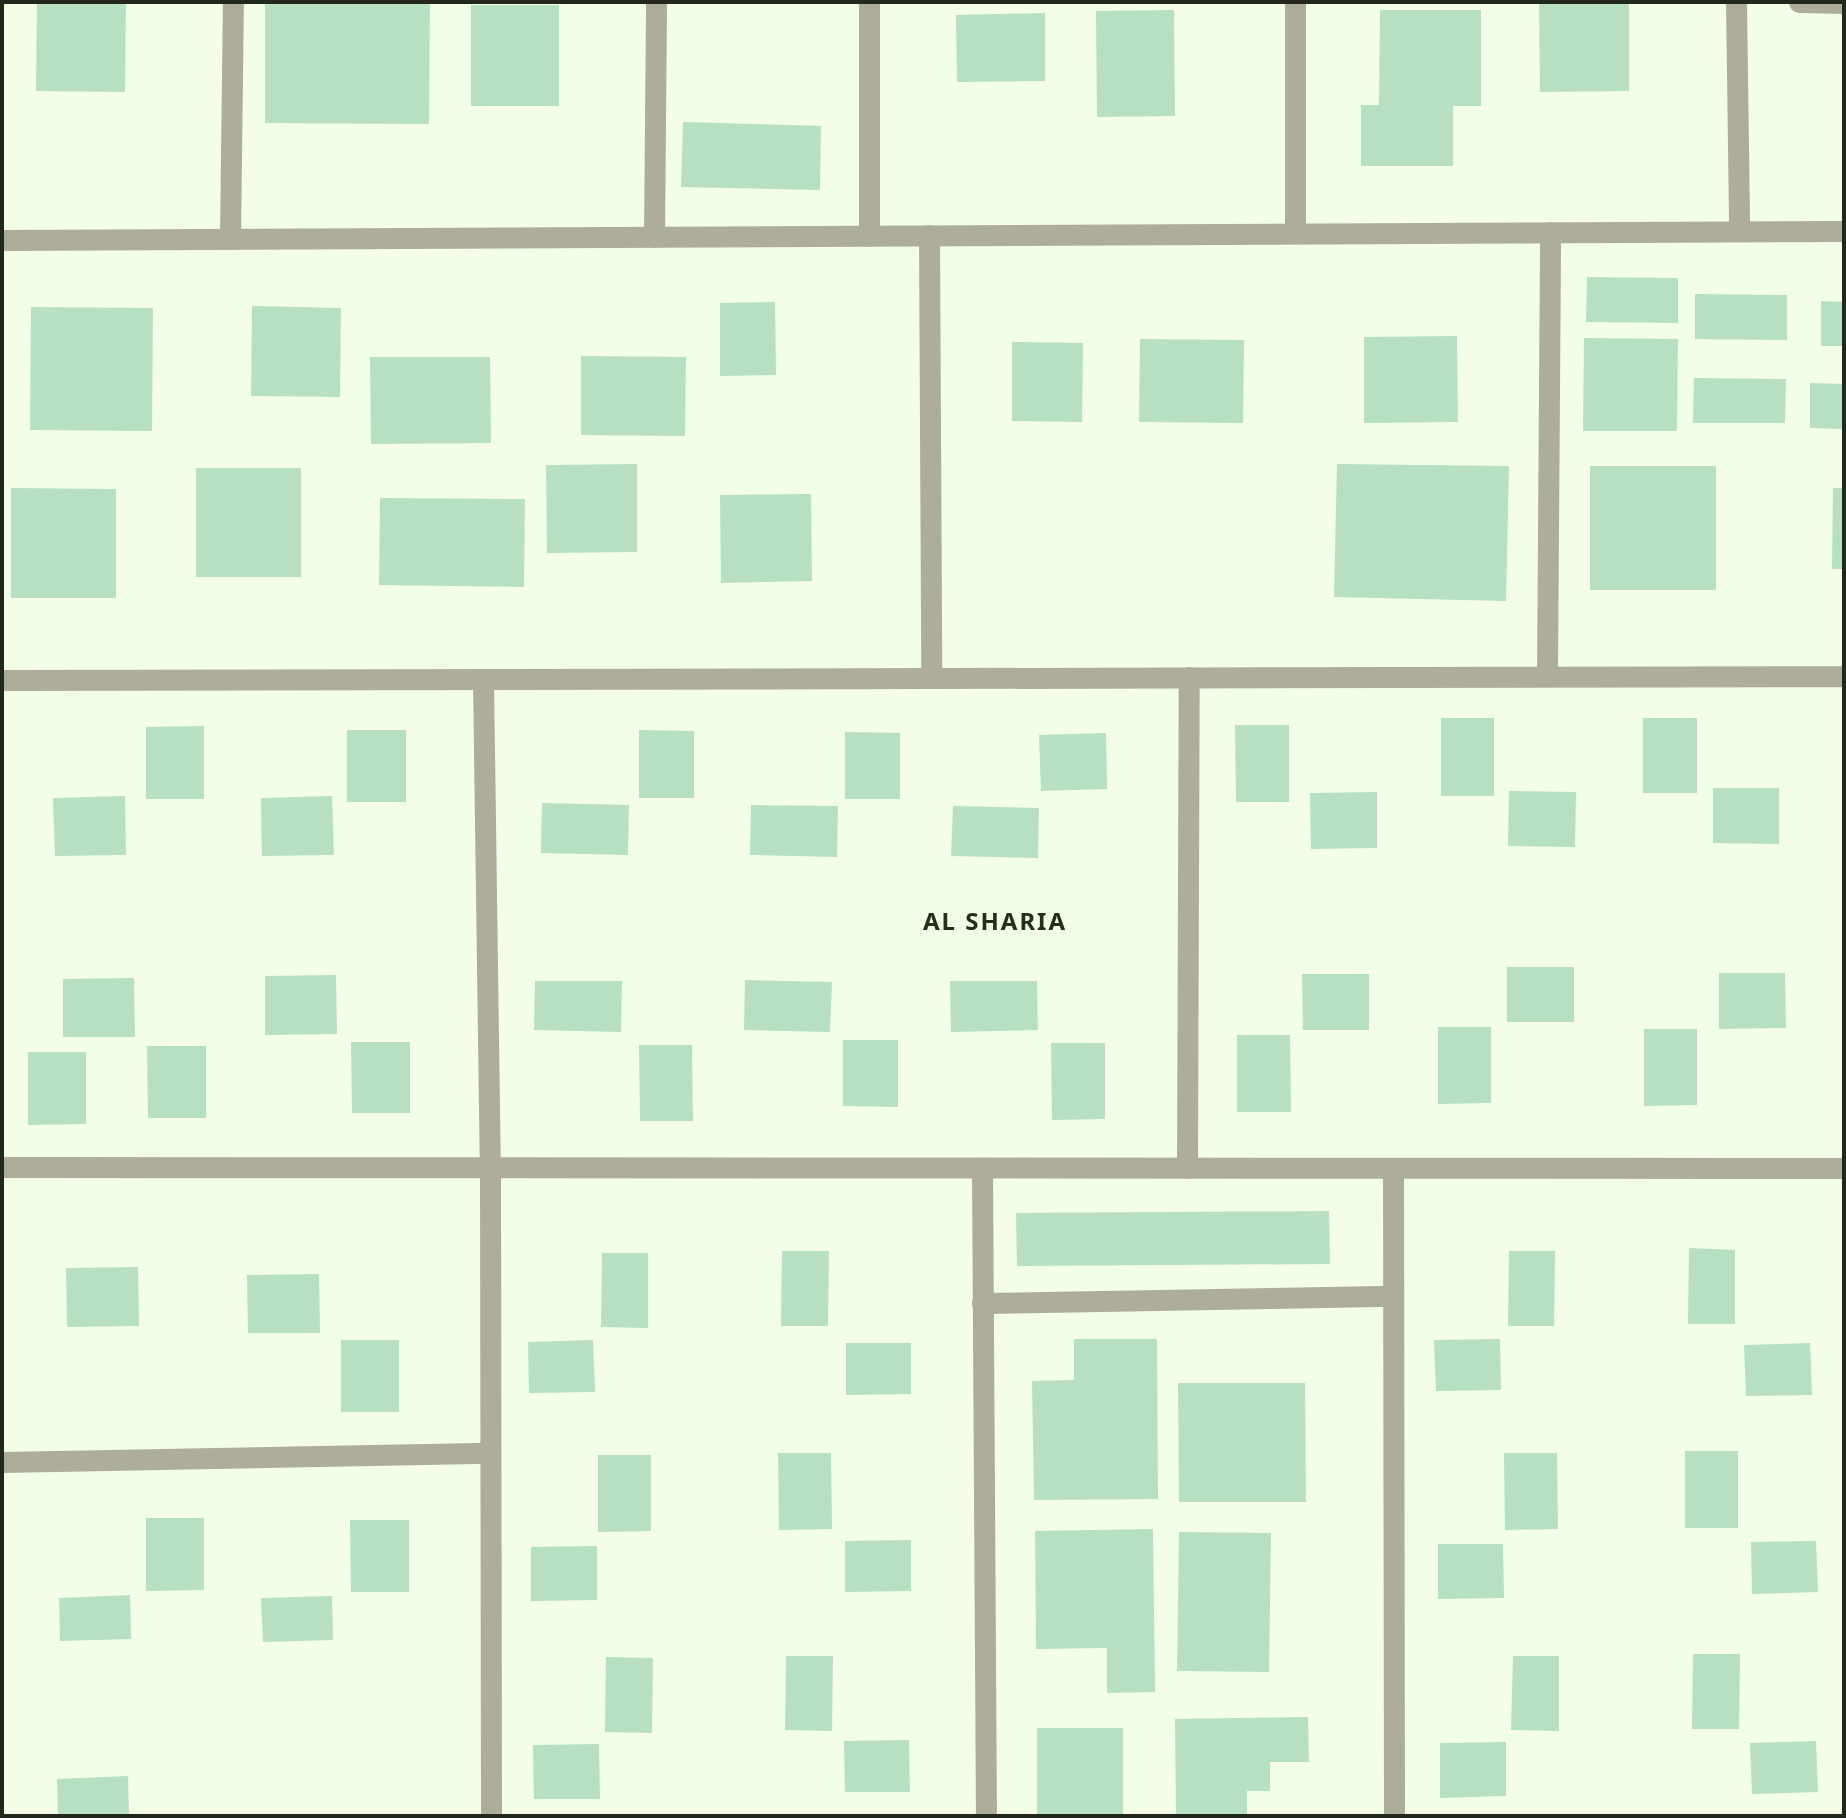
<!DOCTYPE html>
<html>
<head>
<meta charset="utf-8">
<style>
  body { margin:0 }
  #map { position:relative; width:1846px; height:1818px; overflow:hidden; background:#f2fee6; font-family:"Noto Sans",sans-serif }
  div>[style] { position:absolute }
  .building>* { inset:0; background:#b7dfc1 }
  .minor>* { height:21px; margin:-10.5px; padding:0 10.5px; transform-origin:10.5px; border-radius:10.5px; background:#aead9a }
  span { translate:-50% -50%; white-space:nowrap; text-align:center; line-height:1.15; -webkit-text-stroke:5px #f2fee6; paint-order:stroke }
  .district-label { font-size:24px; color:#242f17; font-weight:700; letter-spacing:2px }
  .frame { position:absolute; inset:0; border:4px solid #23281d; pointer-events:none }
</style>
</head>
<body>
<div id="map">
  <div class="building">
    <div style="clip-path:polygon(37px 2px,126px 3px,125px 92px,36px 91px)"></div>
    <div style="clip-path:polygon(265px 2px,430px 2px,429px 124px,265px 123px)"></div>
    <div style="clip-path:polygon(1539px 2px,1629px 2px,1629px 91px,1540px 92px)"></div>
    <div style="clip-path:polygon(471px 5px,559px 5px,559px 106px,471px 106px)"></div>
    <div style="clip-path:polygon(1174px 10px,1175px 116px,1097px 117px,1096px 11px)"></div>
    <div style="clip-path:polygon(1380px 10px,1481px 10px,1481px 106px,1453px 106px,1453px 166px,1361px 166px,1361px 105px,1379px 105px)"></div>
    <div style="clip-path:polygon(1045px 13px,1045px 81px,957px 82px,956px 15px)"></div>
    <div style="clip-path:polygon(683px 122px,821px 126px,820px 190px,681px 187px)"></div>
    <div style="clip-path:polygon(1587px 277px,1678px 278px,1678px 323px,1586px 322px)"></div>
    <div style="clip-path:polygon(1695px 294px,1787px 295px,1787px 340px,1695px 339px)"></div>
    <div style="clip-path:polygon(1821px 301px,1844px 302px,1844px 346px,1821px 346px)"></div>
    <div style="clip-path:polygon(775px 302px,776px 375px,720px 376px,720px 303px)"></div>
    <div style="clip-path:polygon(252px 306px,341px 308px,340px 397px,251px 396px)"></div>
    <div style="clip-path:polygon(31px 307px,153px 308px,152px 431px,30px 430px)"></div>
    <div style="clip-path:polygon(1457px 336px,1458px 422px,1364px 423px,1364px 337px)"></div>
    <div style="clip-path:polygon(1584px 338px,1678px 339px,1677px 431px,1583px 431px)"></div>
    <div style="clip-path:polygon(1140px 339px,1244px 340px,1243px 423px,1139px 422px)"></div>
    <div style="clip-path:polygon(1012px 342px,1083px 343px,1082px 422px,1012px 421px)"></div>
    <div style="clip-path:polygon(581px 356px,686px 357px,685px 436px,581px 435px)"></div>
    <div style="clip-path:polygon(370px 357px,490px 357px,491px 443px,371px 444px)"></div>
    <div style="clip-path:polygon(1694px 378px,1786px 379px,1785px 423px,1693px 423px)"></div>
    <div style="clip-path:polygon(1810px 383px,1844px 384px,1844px 429px,1810px 428px)"></div>
    <div style="clip-path:polygon(637px 464px,637px 552px,547px 553px,546px 465px)"></div>
    <div style="clip-path:polygon(1337px 464px,1509px 466px,1506px 601px,1334px 597px)"></div>
    <div style="clip-path:polygon(1590px 466px,1716px 466px,1716px 590px,1590px 590px)"></div>
    <div style="clip-path:polygon(196px 468px,301px 468px,301px 577px,196px 577px)"></div>
    <div style="clip-path:polygon(11px 488px,116px 489px,116px 598px,11px 598px)"></div>
    <div style="clip-path:polygon(1833px 488px,1844px 488px,1844px 569px,1832px 569px)"></div>
    <div style="clip-path:polygon(811px 494px,812px 581px,721px 583px,720px 495px)"></div>
    <div style="clip-path:polygon(380px 498px,525px 499px,524px 587px,379px 585px)"></div>
    <div style="clip-path:polygon(1441px 718px,1494px 718px,1494px 796px,1441px 796px)"></div>
    <div style="clip-path:polygon(1643px 718px,1697px 718px,1697px 793px,1643px 793px)"></div>
    <div style="clip-path:polygon(1235px 725px,1289px 725px,1289px 802px,1236px 802px)"></div>
    <div style="clip-path:polygon(204px 726px,204px 799px,146px 799px,146px 727px)"></div>
    <div style="clip-path:polygon(347px 730px,406px 730px,406px 802px,347px 802px)"></div>
    <div style="clip-path:polygon(639px 730px,694px 731px,694px 798px,639px 798px)"></div>
    <div style="clip-path:polygon(845px 732px,900px 733px,900px 799px,845px 799px)"></div>
    <div style="clip-path:polygon(1106px 733px,1107px 789px,1041px 791px,1039px 735px)"></div>
    <div style="clip-path:polygon(1713px 788px,1779px 788px,1779px 844px,1713px 843px)"></div>
    <div style="clip-path:polygon(1509px 791px,1576px 792px,1575px 847px,1508px 846px)"></div>
    <div style="clip-path:polygon(1377px 792px,1377px 848px,1311px 849px,1310px 793px)"></div>
    <div style="clip-path:polygon(125px 796px,126px 855px,55px 856px,53px 798px)"></div>
    <div style="clip-path:polygon(332px 796px,334px 855px,262px 856px,261px 798px)"></div>
    <div style="clip-path:polygon(542px 803px,629px 805px,628px 855px,541px 853px)"></div>
    <div style="clip-path:polygon(751px 805px,838px 806px,837px 857px,750px 855px)"></div>
    <div style="clip-path:polygon(953px 806px,1039px 808px,1038px 858px,951px 856px)"></div>
    <div style="clip-path:polygon(1507px 967px,1574px 967px,1574px 1022px,1507px 1022px)"></div>
    <div style="clip-path:polygon(1719px 973px,1785px 973px,1786px 1028px,1719px 1029px)"></div>
    <div style="clip-path:polygon(1302px 974px,1369px 974px,1369px 1030px,1303px 1030px)"></div>
    <div style="clip-path:polygon(336px 975px,337px 1034px,265px 1035px,265px 976px)"></div>
    <div style="clip-path:polygon(134px 978px,135px 1037px,63px 1037px,63px 979px)"></div>
    <div style="clip-path:polygon(745px 980px,832px 982px,830px 1032px,744px 1030px)"></div>
    <div style="clip-path:polygon(535px 981px,622px 981px,621px 1032px,534px 1030px)"></div>
    <div style="clip-path:polygon(950px 981px,1037px 981px,1038px 1030px,951px 1032px)"></div>
    <div style="clip-path:polygon(1438px 1027px,1491px 1027px,1491px 1103px,1438px 1104px)"></div>
    <div style="clip-path:polygon(1644px 1029px,1697px 1029px,1697px 1105px,1644px 1106px)"></div>
    <div style="clip-path:polygon(1237px 1035px,1290px 1035px,1291px 1112px,1237px 1112px)"></div>
    <div style="clip-path:polygon(843px 1040px,898px 1040px,898px 1107px,843px 1106px)"></div>
    <div style="clip-path:polygon(351px 1042px,410px 1042px,410px 1113px,352px 1113px)"></div>
    <div style="clip-path:polygon(1051px 1043px,1105px 1043px,1105px 1119px,1052px 1120px)"></div>
    <div style="clip-path:polygon(639px 1045px,692px 1045px,693px 1121px,640px 1121px)"></div>
    <div style="clip-path:polygon(147px 1046px,206px 1046px,206px 1118px,148px 1118px)"></div>
    <div style="clip-path:polygon(28px 1052px,86px 1052px,86px 1124px,28px 1125px)"></div>
    <div style="clip-path:polygon(1329px 1211px,1330px 1264px,1017px 1266px,1016px 1213px)"></div>
    <div style="clip-path:polygon(1689px 1248px,1735px 1250px,1735px 1324px,1688px 1324px)"></div>
    <div style="clip-path:polygon(782px 1251px,829px 1251px,828px 1326px,781px 1326px)"></div>
    <div style="clip-path:polygon(1509px 1251px,1555px 1251px,1554px 1326px,1508px 1326px)"></div>
    <div style="clip-path:polygon(602px 1253px,648px 1253px,648px 1328px,601px 1327px)"></div>
    <div style="clip-path:polygon(138px 1267px,139px 1326px,67px 1327px,66px 1268px)"></div>
    <div style="clip-path:polygon(319px 1274px,320px 1333px,248px 1333px,247px 1275px)"></div>
    <div style="clip-path:polygon(1074px 1339px,1157px 1339px,1158px 1499px,1034px 1500px,1032px 1381px,1074px 1380px)"></div>
    <div style="clip-path:polygon(1500px 1339px,1501px 1390px,1436px 1391px,1434px 1340px)"></div>
    <div style="clip-path:polygon(341px 1340px,399px 1340px,399px 1412px,341px 1412px)"></div>
    <div style="clip-path:polygon(593px 1340px,595px 1392px,529px 1393px,528px 1342px)"></div>
    <div style="clip-path:polygon(846px 1343px,911px 1343px,911px 1394px,846px 1395px)"></div>
    <div style="clip-path:polygon(1810px 1343px,1812px 1395px,1746px 1396px,1744px 1345px)"></div>
    <div style="clip-path:polygon(1178px 1383px,1305px 1383px,1306px 1502px,1179px 1502px)"></div>
    <div style="clip-path:polygon(1685px 1451px,1738px 1451px,1738px 1528px,1685px 1528px)"></div>
    <div style="clip-path:polygon(778px 1453px,831px 1453px,832px 1529px,779px 1530px)"></div>
    <div style="clip-path:polygon(1504px 1453px,1557px 1453px,1558px 1529px,1505px 1530px)"></div>
    <div style="clip-path:polygon(598px 1455px,651px 1455px,651px 1531px,598px 1532px)"></div>
    <div style="clip-path:polygon(146px 1518px,204px 1518px,204px 1590px,146px 1591px)"></div>
    <div style="clip-path:polygon(350px 1520px,409px 1520px,409px 1592px,351px 1592px)"></div>
    <div style="clip-path:polygon(1153px 1529px,1155px 1692px,1107px 1693px,1107px 1648px,1036px 1649px,1035px 1531px)"></div>
    <div style="clip-path:polygon(1179px 1532px,1271px 1533px,1269px 1672px,1177px 1671px)"></div>
    <div style="clip-path:polygon(911px 1540px,911px 1591px,845px 1592px,845px 1541px)"></div>
    <div style="clip-path:polygon(1816px 1541px,1818px 1592px,1752px 1594px,1751px 1542px)"></div>
    <div style="clip-path:polygon(1438px 1544px,1503px 1544px,1504px 1598px,1438px 1599px)"></div>
    <div style="clip-path:polygon(597px 1546px,597px 1600px,531px 1601px,531px 1547px)"></div>
    <div style="clip-path:polygon(130px 1595px,131px 1639px,60px 1641px,59px 1598px)"></div>
    <div style="clip-path:polygon(332px 1596px,333px 1640px,263px 1642px,261px 1598px)"></div>
    <div style="clip-path:polygon(1693px 1654px,1740px 1654px,1739px 1729px,1692px 1729px)"></div>
    <div style="clip-path:polygon(786px 1656px,833px 1656px,832px 1731px,785px 1730px)"></div>
    <div style="clip-path:polygon(1513px 1656px,1559px 1656px,1559px 1731px,1511px 1730px)"></div>
    <div style="clip-path:polygon(606px 1657px,653px 1658px,652px 1733px,605px 1732px)"></div>
    <div style="clip-path:polygon(1308px 1717px,1309px 1762px,1270px 1762px,1270px 1791px,1247px 1791px,1247px 1815px,1176px 1816px,1175px 1719px)"></div>
    <div style="clip-path:polygon(1037px 1728px,1123px 1728px,1123px 1816px,1037px 1816px)"></div>
    <div style="clip-path:polygon(909px 1740px,910px 1792px,845px 1792px,844px 1741px)"></div>
    <div style="clip-path:polygon(1816px 1741px,1818px 1792px,1752px 1794px,1750px 1743px)"></div>
    <div style="clip-path:polygon(1506px 1742px,1506px 1796px,1440px 1798px,1440px 1743px)"></div>
    <div style="clip-path:polygon(599px 1744px,600px 1799px,534px 1799px,533px 1745px)"></div>
    <div style="clip-path:polygon(128px 1776px,129px 1816px,58px 1816px,57px 1779px)"></div>
  </div>
  <div class="minor">
    <div style="left:1295px;top:2px;width:231px;rotate:90deg"></div>
    <div style="left:1736px;top:2px;width:229px;rotate:89.2deg"></div>
    <div style="left:1799px;top:2px;width:45px;rotate:1.3deg"></div>
    <div style="left:929px;top:235px;width:442px;rotate:89.7deg"></div>
    <div style="left:869px;top:236px;width:234px;rotate:-90deg"></div>
    <div style="left:654px;top:237px;width:235px;rotate:-89.5deg"></div>
    <div style="left:230px;top:239px;width:237px;rotate:-89.3deg"></div>
    <div style="left:2px;top:240px;width:1842px;rotate:-0.28deg"></div>
    <div style="left:1547px;top:676px;width:444px;rotate:-89.6deg"></div>
    <div style="left:483px;top:679px;width:489px;rotate:89.2deg"></div>
    <div style="left:490px;top:1168px;width:648px;rotate:89.91deg"></div>
    <div style="left:2px;top:680px;width:1842px;rotate:-0.12deg"></div>
    <div style="left:2px;top:1167px;width:1842px;rotate:0.03deg"></div>
    <div style="left:982px;top:1168px;width:648px;rotate:89.65deg"></div>
    <div style="left:1187px;top:1168px;width:491px;rotate:-89.8deg"></div>
    <div style="left:1393px;top:1168px;width:648px;rotate:89.91deg"></div>
    <div style="left:982px;top:1303px;width:411px;rotate:-1deg"></div>
    <div style="left:2px;top:1462px;width:488px;rotate:-1.1deg"></div>
  </div>
  <div class="district-label">
    <span style="left:995px;top:921px">AL SHARIA</span>
  </div>
  <div class="frame"></div>
</div>
</body>
</html>
